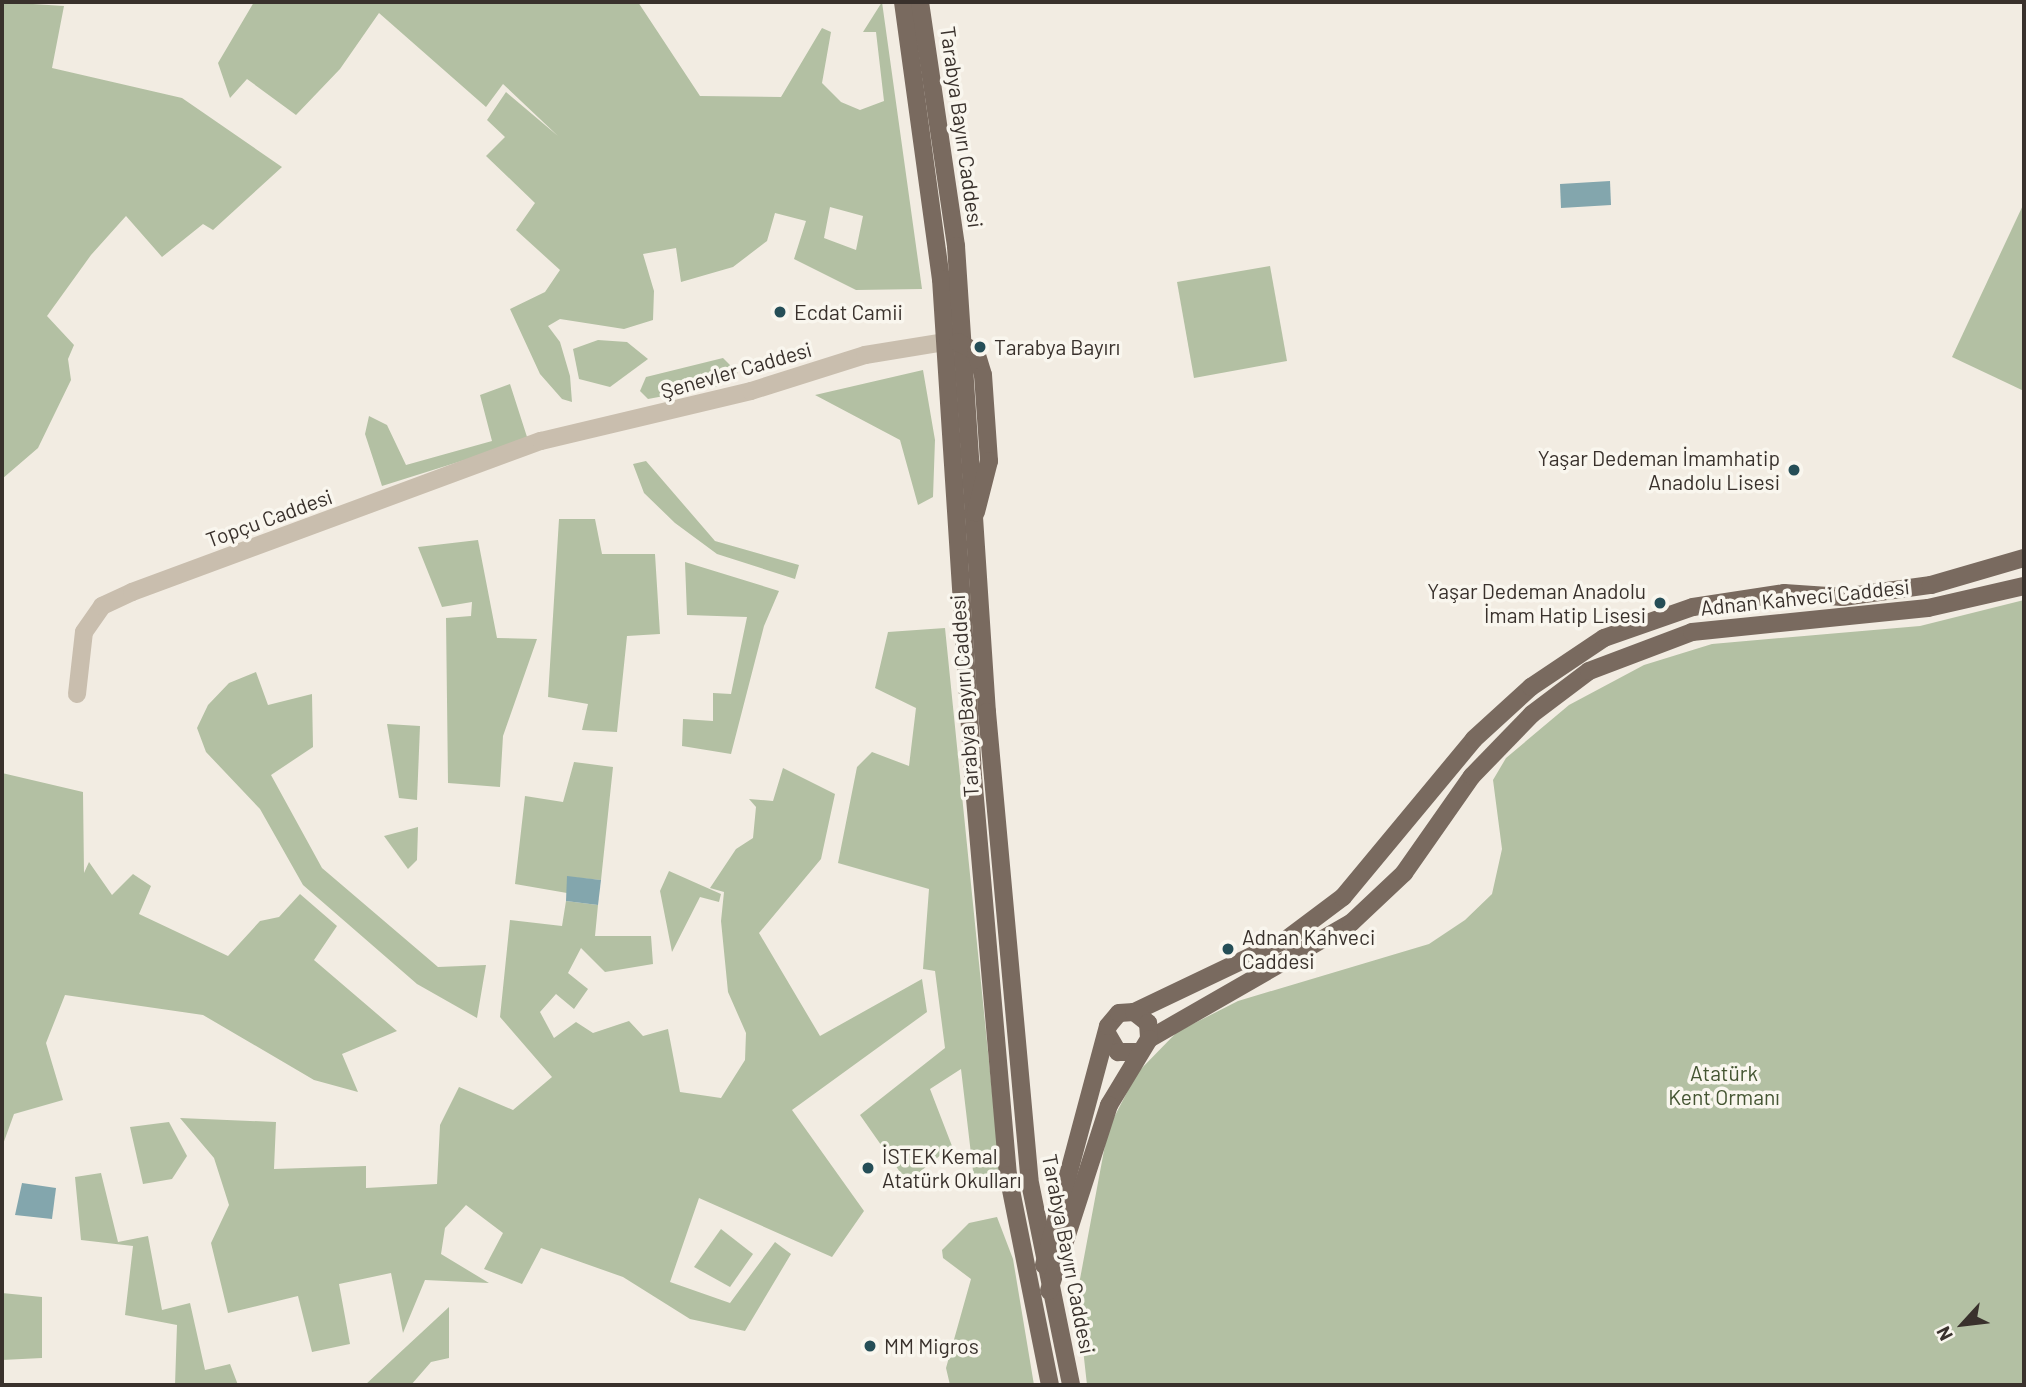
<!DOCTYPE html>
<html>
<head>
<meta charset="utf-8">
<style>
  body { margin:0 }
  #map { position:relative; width:2026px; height:1387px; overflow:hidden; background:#f2ece2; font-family:Barlow,sans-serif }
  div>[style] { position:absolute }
  .green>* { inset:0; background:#b3c0a3 }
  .water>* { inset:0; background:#83a6ad }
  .minor>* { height:18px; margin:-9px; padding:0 9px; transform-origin:9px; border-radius:9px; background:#c9beae }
  .major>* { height:18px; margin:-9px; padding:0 9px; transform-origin:9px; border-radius:9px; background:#796a5f }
  .dots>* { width:19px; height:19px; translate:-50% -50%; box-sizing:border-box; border:4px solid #f9f6ee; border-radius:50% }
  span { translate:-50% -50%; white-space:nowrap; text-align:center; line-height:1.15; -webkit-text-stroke:7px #f9f6ee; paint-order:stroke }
  .street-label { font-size:21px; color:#39312c }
  .poi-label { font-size:21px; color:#39312c }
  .left { translate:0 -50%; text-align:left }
  .right { translate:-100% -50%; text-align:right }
  .park-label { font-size:21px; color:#445532 }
  .frame { position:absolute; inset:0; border:4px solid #39312c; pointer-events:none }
  .north { position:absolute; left:1928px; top:1289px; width:70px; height:70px; -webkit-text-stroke:5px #f9f6ee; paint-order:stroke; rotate:243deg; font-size:19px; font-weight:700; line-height:28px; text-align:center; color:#39312c }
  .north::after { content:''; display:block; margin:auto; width:24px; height:32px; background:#39312c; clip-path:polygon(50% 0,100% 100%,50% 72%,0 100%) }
</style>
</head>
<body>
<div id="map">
  <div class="green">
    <div style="clip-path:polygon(2px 2px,64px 6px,52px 68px,182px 98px,282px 167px,213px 230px,203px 224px,162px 257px,126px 216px,91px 255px,47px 316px,74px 345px,68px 359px,71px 380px,38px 448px,2px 479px)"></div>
    <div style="clip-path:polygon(evenodd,254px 2px,638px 2px,700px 96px,781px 97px,822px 28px,831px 32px,822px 83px,841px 102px,860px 110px,884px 101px,876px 32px,863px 32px,882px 2px,922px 289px,856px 290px,794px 259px,806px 221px,775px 213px,767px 241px,733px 267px,681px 282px,676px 248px,643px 254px,654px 291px,653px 320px,624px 329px,560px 319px,548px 326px,560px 342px,570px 376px,572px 402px,562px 399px,540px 374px,510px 309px,545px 292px,560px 270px,516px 230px,535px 203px,486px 156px,505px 137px,487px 120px,506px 92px,558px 136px,503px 84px,486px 107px,379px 13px,340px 69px,296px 115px,247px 79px,230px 98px,218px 63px,254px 2px,830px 207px,863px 216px,856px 250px,824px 238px,830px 207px)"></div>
    <div style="clip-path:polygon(2024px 203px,2024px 391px,1952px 357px)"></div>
    <div style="clip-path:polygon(1270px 266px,1287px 361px,1194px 378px,1177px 282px)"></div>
    <div style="clip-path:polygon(598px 340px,627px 342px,648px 359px,610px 387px,579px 379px,573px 349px)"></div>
    <div style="clip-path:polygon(723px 358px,738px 373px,718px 386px,648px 399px,640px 391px,646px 377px)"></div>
    <div style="clip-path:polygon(923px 370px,935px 440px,933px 497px,918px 505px,900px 440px,815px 395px)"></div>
    <div style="clip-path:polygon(510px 384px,528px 440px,382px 486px,365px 434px,369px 416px,387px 425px,406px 465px,492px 441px,480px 395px)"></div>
    <div style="clip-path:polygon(646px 461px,715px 541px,799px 565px,795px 579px,717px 554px,675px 523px,644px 493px,633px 464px)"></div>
    <div style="clip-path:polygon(559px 519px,595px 519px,602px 554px,655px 554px,660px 634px,627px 636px,617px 732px,582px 730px,588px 704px,548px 697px)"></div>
    <div style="clip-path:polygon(478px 540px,497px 638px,537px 639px,503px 736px,500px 787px,448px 783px,446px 618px,471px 616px,472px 602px,442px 607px,418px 547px)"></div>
    <div style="clip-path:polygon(685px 562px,779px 591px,764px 626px,731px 754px,682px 746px,683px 719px,713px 721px,713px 693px,731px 694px,747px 617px,687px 615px)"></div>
    <div style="clip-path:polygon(2024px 600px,2024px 1385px,1087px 1385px,1077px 1295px,1108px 1129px,1137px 1073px,1177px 1032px,1238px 1001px,1429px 944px,1465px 920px,1492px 894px,1502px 849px,1493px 780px,1506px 758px,1569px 705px,1644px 665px,1712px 644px,1920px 626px)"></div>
    <div style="clip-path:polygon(945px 628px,1001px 1180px,975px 1188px,961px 1069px,930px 1089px,952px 1146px,907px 1182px,860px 1115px,945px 1048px,935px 971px,923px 969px,929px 889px,838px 863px,857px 767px,872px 752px,909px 766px,916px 708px,875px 688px,888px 632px)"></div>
    <div style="clip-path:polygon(256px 672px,268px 705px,312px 694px,313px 747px,271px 775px,322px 868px,438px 967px,486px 965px,477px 1018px,417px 984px,303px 885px,260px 809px,206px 752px,197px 728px,208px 705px,229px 683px)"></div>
    <div style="clip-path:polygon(387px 724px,420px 726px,417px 800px,399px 798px)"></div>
    <div style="clip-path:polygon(574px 762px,613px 767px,601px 880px,568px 877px,567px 893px,515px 884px,525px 796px,563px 802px)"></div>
    <div style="clip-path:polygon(783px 768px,835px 794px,821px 859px,759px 933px,820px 1036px,922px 979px,927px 1012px,792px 1110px,864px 1211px,832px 1257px,699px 1198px,670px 1282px,730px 1303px,775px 1242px,791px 1254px,745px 1331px,690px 1319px,623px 1277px,541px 1248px,522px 1284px,484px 1269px,503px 1233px,466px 1205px,445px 1228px,441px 1254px,489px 1283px,425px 1280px,403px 1333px,391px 1273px,339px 1284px,350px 1344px,312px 1352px,298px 1296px,228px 1313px,211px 1243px,229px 1205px,214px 1158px,180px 1118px,276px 1122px,274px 1169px,366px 1166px,366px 1188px,437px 1184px,440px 1125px,459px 1087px,513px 1110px,552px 1077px,500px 1017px,510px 920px,562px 926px,566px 901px,598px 905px,595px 936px,651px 936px,653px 964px,605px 972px,581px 948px,568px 973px,588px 989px,574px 1009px,556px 994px,540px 1012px,554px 1038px,576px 1022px,593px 1033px,629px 1021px,643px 1036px,668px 1029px,680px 1092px,721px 1098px,745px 1060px,746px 1033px,728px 992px,721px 921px,724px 892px,710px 888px,736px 849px,753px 838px,756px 807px,749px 799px,773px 801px)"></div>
    <div style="clip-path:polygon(2px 773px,83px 792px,84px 873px,89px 862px,112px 895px,133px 874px,151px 886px,139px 914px,228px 956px,260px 921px,279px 917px,300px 894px,337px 926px,314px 960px,397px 1031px,342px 1054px,358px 1092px,314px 1080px,203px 1015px,65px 995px,46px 1043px,63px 1100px,14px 1114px,2px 1147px)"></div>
    <div style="clip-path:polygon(418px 827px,417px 860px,408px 869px,384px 836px)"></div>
    <div style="clip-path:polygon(669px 871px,721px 894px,719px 902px,700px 897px,672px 952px,660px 891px)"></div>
    <div style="clip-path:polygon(169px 1122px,187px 1156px,172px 1179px,143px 1184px,130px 1127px)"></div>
    <div style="clip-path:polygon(101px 1173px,118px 1242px,148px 1236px,162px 1310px,190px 1303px,205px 1370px,230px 1364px,238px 1385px,175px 1385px,177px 1325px,125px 1315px,133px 1246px,81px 1240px,75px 1177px)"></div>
    <div style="clip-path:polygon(997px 1217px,1013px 1259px,1034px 1385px,950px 1385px,946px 1368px,971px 1279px,943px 1258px,942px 1250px,969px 1223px)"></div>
    <div style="clip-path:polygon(721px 1229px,753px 1254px,730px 1287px,694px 1267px)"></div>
    <div style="clip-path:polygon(2px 1293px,42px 1297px,42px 1358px,2px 1360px)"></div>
    <div style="clip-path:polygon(449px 1307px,449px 1358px,431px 1362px,411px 1385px,365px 1385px)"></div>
  </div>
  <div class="water">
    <div style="clip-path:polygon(1610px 181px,1611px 205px,1561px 208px,1560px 184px)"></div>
    <div style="clip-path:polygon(567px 876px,601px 880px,598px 905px,566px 901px)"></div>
    <div style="clip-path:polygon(22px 1183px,56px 1188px,52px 1219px,15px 1215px)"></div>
  </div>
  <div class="minor">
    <div style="left:77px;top:694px;width:62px;rotate:-83.6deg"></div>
    <div style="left:84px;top:632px;width:32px;rotate:-55deg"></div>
    <div style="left:102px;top:606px;width:33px;rotate:-25deg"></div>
    <div style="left:132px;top:592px;width:436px;rotate:-20.3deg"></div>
    <div style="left:541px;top:441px;width:216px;rotate:-13.4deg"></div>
    <div style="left:751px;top:391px;width:120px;rotate:-17.5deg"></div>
    <div style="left:865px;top:355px;width:80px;rotate:-9.3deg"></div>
  </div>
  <div class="major">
    <div style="left:903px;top:2px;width:280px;rotate:82.2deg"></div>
    <div style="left:941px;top:279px;width:486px;rotate:86.3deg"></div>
    <div style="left:972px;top:764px;width:413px;rotate:85deg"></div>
    <div style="left:1008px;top:1175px;width:214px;rotate:78.7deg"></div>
    <div style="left:920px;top:2px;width:247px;rotate:81.6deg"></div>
    <div style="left:956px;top:246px;width:467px;rotate:86.2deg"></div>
    <div style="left:987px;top:712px;width:468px;rotate:84.8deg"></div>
    <div style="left:1029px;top:1178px;width:211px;rotate:78.5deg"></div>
    <div style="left:958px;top:342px;width:21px;rotate:29deg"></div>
    <div style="left:976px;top:352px;width:24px;rotate:73deg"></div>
    <div style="left:983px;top:375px;width:86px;rotate:86deg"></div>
    <div style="left:989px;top:461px;width:53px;rotate:104.3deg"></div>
    <div style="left:1134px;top:1012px;width:170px;rotate:-25.5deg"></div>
    <div style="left:1287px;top:939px;width:70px;rotate:-36.9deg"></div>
    <div style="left:1343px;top:897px;width:205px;rotate:-50.3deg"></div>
    <div style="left:1474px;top:739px;width:77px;rotate:-42.4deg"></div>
    <div style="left:1531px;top:687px;width:88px;rotate:-33.9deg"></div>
    <div style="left:1604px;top:638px;width:94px;rotate:-19.2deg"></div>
    <div style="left:1693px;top:607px;width:92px;rotate:-8.7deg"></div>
    <div style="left:1784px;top:593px;width:59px;rotate:3.9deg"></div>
    <div style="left:1843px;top:597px;width:89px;rotate:-7.8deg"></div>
    <div style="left:1931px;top:585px;width:97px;rotate:-16.2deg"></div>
    <div style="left:1108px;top:1035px;width:20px;rotate:60deg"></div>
    <div style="left:1118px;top:1052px;width:21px"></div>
    <div style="left:1149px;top:1039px;width:233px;rotate:-29.9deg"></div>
    <div style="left:1351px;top:923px;width:73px;rotate:-43.3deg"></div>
    <div style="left:1404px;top:873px;width:118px;rotate:-55deg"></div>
    <div style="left:1472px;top:776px;width:86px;rotate:-45.9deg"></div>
    <div style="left:1532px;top:714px;width:71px;rotate:-37deg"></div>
    <div style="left:1589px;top:671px;width:110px;rotate:-20.7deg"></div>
    <div style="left:1692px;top:632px;width:237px;rotate:-5.8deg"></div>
    <div style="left:1928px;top:608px;width:98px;rotate:-12.9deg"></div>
    <div style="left:1044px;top:1265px;width:247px;rotate:-75deg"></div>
    <div style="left:1108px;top:1026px;width:17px;rotate:-50deg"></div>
    <div style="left:1119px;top:1013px;width:15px;rotate:-4deg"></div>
    <div style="left:1134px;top:1012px;width:18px;rotate:38deg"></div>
    <div style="left:1148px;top:1023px;width:16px;rotate:86deg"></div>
    <div style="left:1149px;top:1039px;width:77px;rotate:121.2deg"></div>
    <div style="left:1109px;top:1105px;width:195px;rotate:107.9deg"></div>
  </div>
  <div class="dots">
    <div style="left:780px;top:312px;background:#254e57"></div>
    <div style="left:980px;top:347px;background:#254e57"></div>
    <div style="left:1794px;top:470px;background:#254e57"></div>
    <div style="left:1660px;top:603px;background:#254e57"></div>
    <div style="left:1228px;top:949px;background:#254e57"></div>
    <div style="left:868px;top:1168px;background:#254e57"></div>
    <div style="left:870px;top:1346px;background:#254e57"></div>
  </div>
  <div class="street-label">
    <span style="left:962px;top:127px;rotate:82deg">Tarabya Bayırı Caddesi</span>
    <span style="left:736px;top:370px;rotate:-16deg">Şenevler Caddesi</span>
    <span style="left:269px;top:518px;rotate:-20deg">Topçu Caddesi</span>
    <span style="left:1805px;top:597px;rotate:-6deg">Adnan Kahveci Caddesi</span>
    <span style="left:964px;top:696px;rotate:-94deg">Tarabya Bayırı Caddesi</span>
    <span style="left:1069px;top:1254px;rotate:79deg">Tarabya Bayırı Caddesi</span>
  </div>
  <div class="poi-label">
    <span class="left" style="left:794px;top:312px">Ecdat Camii</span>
    <span class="left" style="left:994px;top:347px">Tarabya Bayırı</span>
    <span class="right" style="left:1780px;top:470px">Yaşar Dedeman İmamhatip<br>Anadolu Lisesi</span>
    <span class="right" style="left:1646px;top:603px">Yaşar Dedeman Anadolu<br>İmam Hatip Lisesi</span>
    <span class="left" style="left:1242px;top:949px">Adnan Kahveci<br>Caddesi</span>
    <span class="left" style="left:882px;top:1168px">İSTEK Kemal<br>Atatürk Okulları</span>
    <span class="left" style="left:884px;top:1346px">MM Migros</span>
  </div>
  <div class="park-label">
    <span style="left:1724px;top:1085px">Atatürk<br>Kent Ormanı</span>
  </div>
  <div class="frame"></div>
  <div class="north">N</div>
</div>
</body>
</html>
